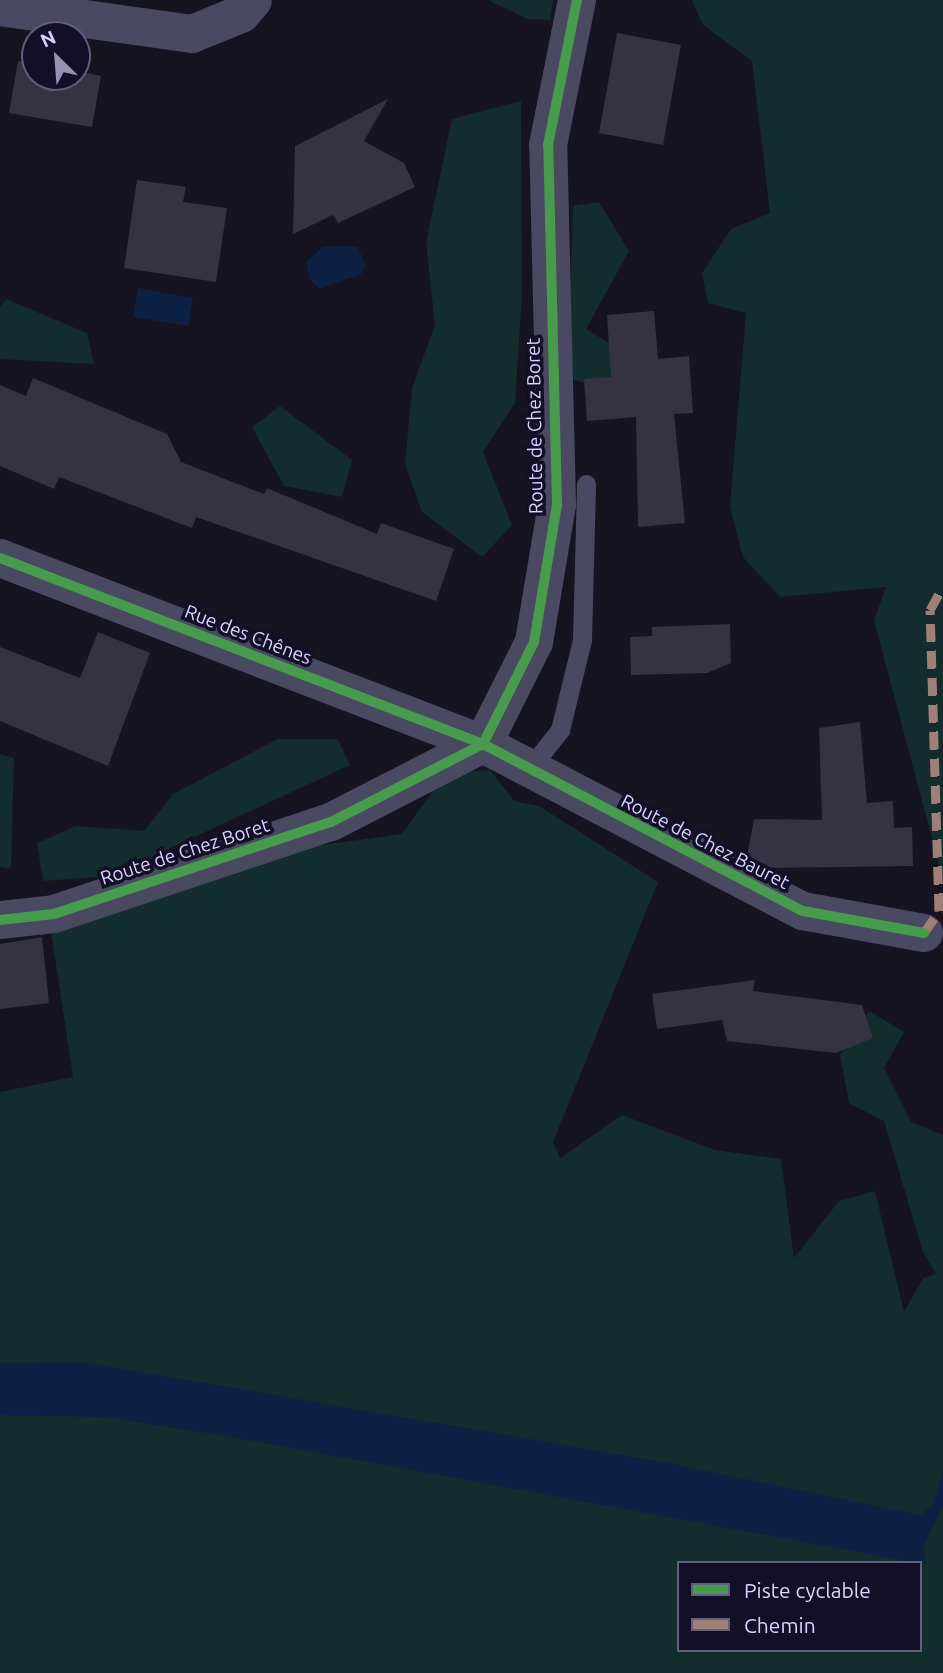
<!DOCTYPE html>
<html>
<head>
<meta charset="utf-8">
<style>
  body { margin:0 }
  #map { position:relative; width:943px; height:1673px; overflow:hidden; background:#161421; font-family:Ubuntu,sans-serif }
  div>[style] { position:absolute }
  .green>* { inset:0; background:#132c2d }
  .water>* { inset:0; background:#0d2144 }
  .building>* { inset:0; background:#343243 }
  .lane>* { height:19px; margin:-9.5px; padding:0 9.5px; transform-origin:9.5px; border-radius:9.5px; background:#4a4962 }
  .street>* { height:38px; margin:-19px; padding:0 19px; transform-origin:19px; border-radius:19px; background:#4a4962 }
  .quiet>* { height:9px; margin-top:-4.5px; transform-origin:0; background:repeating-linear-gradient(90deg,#9e8076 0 18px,transparent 0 27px) }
  .cycleway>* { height:10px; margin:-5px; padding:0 5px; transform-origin:5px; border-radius:5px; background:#469c4c }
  span { translate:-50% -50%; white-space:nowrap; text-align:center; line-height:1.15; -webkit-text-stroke:7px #130f26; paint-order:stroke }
  .street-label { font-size:19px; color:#d9d4ff }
  .legend { position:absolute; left:677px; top:1561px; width:245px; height:91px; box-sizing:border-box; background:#130f26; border:2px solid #625e7d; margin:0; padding:9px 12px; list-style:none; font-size:21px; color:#d9d4ff }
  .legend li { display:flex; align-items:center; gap:14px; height:35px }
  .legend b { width:35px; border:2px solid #625e7d }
  .north { position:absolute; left:21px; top:21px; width:70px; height:70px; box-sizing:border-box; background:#130f26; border:2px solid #625e7d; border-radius:50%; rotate:335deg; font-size:19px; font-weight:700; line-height:28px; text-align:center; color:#d9d4ff }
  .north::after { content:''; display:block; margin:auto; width:24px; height:32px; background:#9591b1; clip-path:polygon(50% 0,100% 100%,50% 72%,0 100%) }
</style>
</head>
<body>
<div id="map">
  <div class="green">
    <div style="clip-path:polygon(488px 0,553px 0,550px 20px,527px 19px)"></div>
    <div style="clip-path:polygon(692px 0,943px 0,943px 880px,874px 620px,886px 587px,780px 597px,743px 557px,730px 507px,746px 313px,708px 303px,702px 273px,731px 229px,770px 213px,752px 61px,703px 25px)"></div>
    <div style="clip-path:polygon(521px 101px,522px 296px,515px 403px,483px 452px,512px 525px,482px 557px,422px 512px,405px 464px,412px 388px,435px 325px,426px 242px,452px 119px)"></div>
    <div style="clip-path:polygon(599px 202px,629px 251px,586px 329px,637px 361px,607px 387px,573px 380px,569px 331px,573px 206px)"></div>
    <div style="clip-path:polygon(6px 299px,87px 333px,94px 364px,0 359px,0 307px)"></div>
    <div style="clip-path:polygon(280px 406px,352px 460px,342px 497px,284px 486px,252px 427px)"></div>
    <div style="clip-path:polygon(278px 739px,338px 739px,350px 765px,110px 876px,43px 881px,37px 843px,76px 826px,144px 831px,173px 794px)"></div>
    <div style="clip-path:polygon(0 754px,14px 758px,11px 869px,0 867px)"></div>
    <div style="clip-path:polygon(evenodd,490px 770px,514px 801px,539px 806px,658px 882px,553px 1142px,560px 1158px,622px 1115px,715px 1150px,781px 1159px,794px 1258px,839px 1201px,875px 1191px,904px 1312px,923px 1278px,936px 1274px,923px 1252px,884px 1121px,849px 1103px,840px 1055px,869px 1011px,904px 1032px,884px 1068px,911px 1122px,943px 1135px,943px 1673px,0 1673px,0 1092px,73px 1077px,51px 931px,241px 856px,402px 834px,446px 773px,490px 770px,679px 1563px,920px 1563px,920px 1650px,679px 1650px,679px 1563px)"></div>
  </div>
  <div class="water">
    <div style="clip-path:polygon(346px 246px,358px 247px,366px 266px,361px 274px,320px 289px,310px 280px,306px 262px,323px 247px)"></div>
    <div style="clip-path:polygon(138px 288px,193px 298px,188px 326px,133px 317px)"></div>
    <div style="clip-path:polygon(83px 1362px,663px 1462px,920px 1515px,933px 1506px,943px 1471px,943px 1507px,923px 1546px,926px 1562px,918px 1563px,226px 1436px,103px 1417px,0 1415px,0 1363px)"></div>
  </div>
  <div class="building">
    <div style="clip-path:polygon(617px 33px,681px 45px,663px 145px,599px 133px)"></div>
    <div style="clip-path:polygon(18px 61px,35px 64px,35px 77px,77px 77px,77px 71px,101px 76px,92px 127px,9px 113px)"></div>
    <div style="clip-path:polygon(388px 99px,364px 141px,404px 163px,415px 187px,338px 223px,333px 215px,293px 234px,295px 146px)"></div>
    <div style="clip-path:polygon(137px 180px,186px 187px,183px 202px,227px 208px,216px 282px,124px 268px)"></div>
    <div style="clip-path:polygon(654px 311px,658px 359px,689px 356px,693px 413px,674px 414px,685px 523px,638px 527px,636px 417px,587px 421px,584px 379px,611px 377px,607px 315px)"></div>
    <div style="clip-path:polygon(33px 378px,167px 434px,181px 462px,264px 494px,267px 488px,377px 534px,381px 523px,454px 549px,436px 601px,196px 517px,192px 528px,59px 477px,54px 489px,0 466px,0 385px,26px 396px)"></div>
    <div style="clip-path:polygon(730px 624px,731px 663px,707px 673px,631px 675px,630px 637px,652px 636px,652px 627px)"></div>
    <div style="clip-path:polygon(98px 632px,150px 653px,108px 766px,0 721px,0 647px,80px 678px)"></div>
    <div style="clip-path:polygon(860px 722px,867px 803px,893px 801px,894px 828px,912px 827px,913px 866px,768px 868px,747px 857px,754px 819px,822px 820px,819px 728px)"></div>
    <div style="clip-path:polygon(42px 937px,49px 1003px,0 1009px,0 944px)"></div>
    <div style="clip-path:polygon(755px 980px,753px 991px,862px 1005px,873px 1038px,836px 1053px,727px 1041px,722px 1020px,657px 1029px,652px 994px)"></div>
  </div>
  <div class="lane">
    <div style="left:529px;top:769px;width:50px;rotate:-51.5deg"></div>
    <div style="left:560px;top:730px;width:93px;rotate:-76.3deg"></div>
    <div style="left:582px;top:640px;width:156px;rotate:-88.5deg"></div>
  </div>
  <div class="street">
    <div style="left:0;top:7px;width:194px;rotate:8deg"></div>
    <div style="left:192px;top:34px;width:53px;rotate:-22.2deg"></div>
    <div style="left:241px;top:14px;width:18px;rotate:-49deg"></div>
    <div style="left:0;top:558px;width:518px;rotate:21.06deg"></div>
    <div style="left:483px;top:744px;width:361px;rotate:27.6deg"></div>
    <div style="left:803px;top:911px;width:123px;rotate:10.3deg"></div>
    <div style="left:0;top:920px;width:54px;rotate:-6.3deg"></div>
    <div style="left:54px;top:914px;width:292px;rotate:-18.4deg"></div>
    <div style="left:331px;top:822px;width:171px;rotate:-27.2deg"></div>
    <div style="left:483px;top:744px;width:114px;rotate:-63.4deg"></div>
    <div style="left:534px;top:642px;width:140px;rotate:-80.5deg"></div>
    <div style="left:557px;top:504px;width:359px;rotate:-91.4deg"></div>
    <div style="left:548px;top:145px;width:148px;rotate:-78.7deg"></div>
  </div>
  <div class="quiet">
    <div style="left:924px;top:933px;width:27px;rotate:-56deg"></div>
    <div style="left:939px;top:911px;width:301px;rotate:-91.7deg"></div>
    <div style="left:930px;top:610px;width:26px;rotate:-61deg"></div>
  </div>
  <div class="cycleway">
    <div style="left:0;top:558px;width:518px;rotate:21.06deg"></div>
    <div style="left:483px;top:744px;width:361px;rotate:27.6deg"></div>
    <div style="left:803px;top:911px;width:123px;rotate:10.3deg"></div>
    <div style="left:0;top:920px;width:54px;rotate:-6.3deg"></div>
    <div style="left:54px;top:914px;width:292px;rotate:-18.4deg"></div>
    <div style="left:331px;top:822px;width:171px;rotate:-27.2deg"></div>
    <div style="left:483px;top:744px;width:114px;rotate:-63.4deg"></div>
    <div style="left:534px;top:642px;width:140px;rotate:-80.5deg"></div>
    <div style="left:557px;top:504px;width:359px;rotate:-91.4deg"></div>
    <div style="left:548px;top:145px;width:148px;rotate:-78.7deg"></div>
  </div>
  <div class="street-label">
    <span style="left:535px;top:426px;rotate:-91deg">Route de Chez Boret</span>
    <span style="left:248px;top:635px;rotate:21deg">Rue des Chênes</span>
    <span style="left:705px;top:842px;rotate:27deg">Route de Chez Bauret</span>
    <span style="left:185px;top:852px;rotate:-18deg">Route de Chez Boret</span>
  </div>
  <ul class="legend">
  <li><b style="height:9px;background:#469c4c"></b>Piste cyclable</li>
  <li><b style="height:9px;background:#9e8076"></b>Chemin</li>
  </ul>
  <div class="north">N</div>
</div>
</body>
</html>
